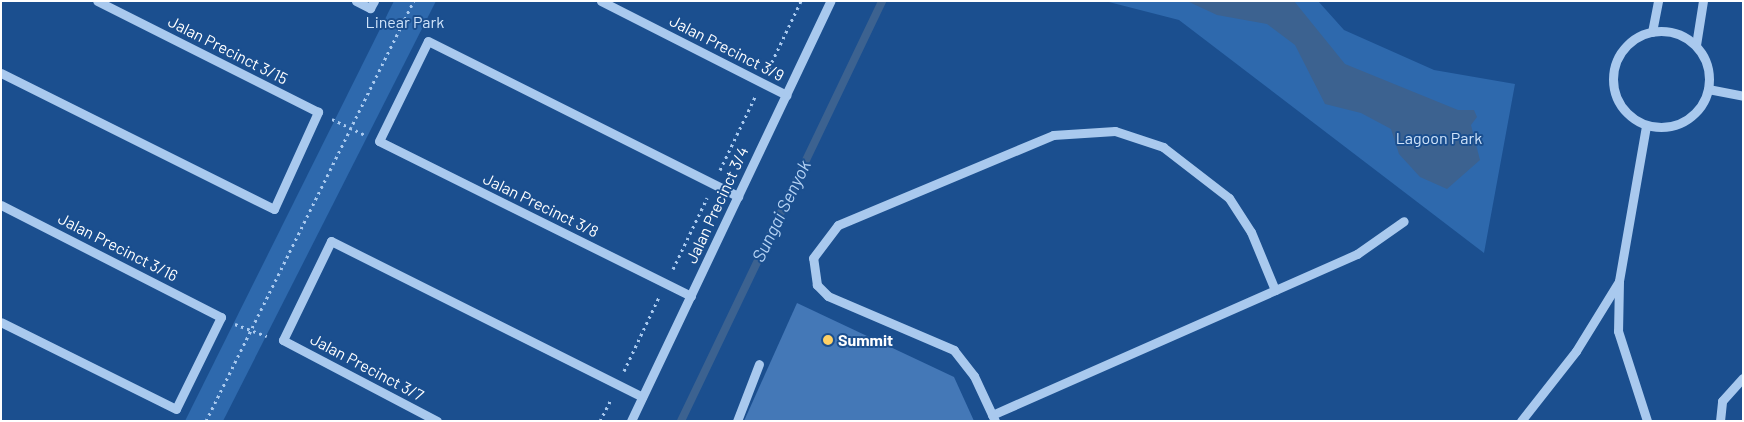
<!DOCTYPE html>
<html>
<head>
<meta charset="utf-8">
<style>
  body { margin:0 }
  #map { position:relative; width:1744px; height:422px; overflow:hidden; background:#1b4f8f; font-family:Barlow,sans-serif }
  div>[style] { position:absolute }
  .green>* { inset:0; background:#2e69ad }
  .water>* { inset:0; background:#3c6290 }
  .stream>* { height:8px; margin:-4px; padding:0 4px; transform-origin:4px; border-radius:4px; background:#3c6290 }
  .building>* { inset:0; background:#4478b7 }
  .path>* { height:3px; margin-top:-1.5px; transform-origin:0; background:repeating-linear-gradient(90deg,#a9c9ee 0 2.5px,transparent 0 6.5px) }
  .minor>* { height:9px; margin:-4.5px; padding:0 4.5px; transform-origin:4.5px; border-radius:4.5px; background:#a9c9ee }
  .minor>.ring { margin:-4.5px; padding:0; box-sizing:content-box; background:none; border:9px solid #a9c9ee; border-radius:50% }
  .dots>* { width:14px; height:14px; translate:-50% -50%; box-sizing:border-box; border:2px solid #1b4f8f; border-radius:50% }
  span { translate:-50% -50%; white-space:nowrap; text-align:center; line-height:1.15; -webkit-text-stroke:4px #1b4f8f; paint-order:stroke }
  .park-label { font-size:16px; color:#cfe3fa }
  .street-label { font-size:16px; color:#fff }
  .poi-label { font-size:16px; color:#fff; font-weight:700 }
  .left { translate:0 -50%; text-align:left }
  .water-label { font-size:18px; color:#b5d3f5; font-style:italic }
  .frame { position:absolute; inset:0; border:2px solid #fff; pointer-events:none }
</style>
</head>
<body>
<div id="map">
  <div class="green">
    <div style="clip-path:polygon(394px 1px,436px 1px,223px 421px,185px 421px)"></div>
    <div style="clip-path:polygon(1105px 1px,1318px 1px,1344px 30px,1434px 70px,1515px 84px,1484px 253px,1179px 20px)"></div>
  </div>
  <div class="water">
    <div style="clip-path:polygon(1187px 1px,1294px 1px,1345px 64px,1458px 110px,1474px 110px,1477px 117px,1471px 125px,1480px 160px,1447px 189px,1420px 177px,1399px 154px,1391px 129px,1361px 113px,1325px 104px,1295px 45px,1267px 24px,1217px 15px)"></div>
  </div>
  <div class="stream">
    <div style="left:681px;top:421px;width:466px;rotate:-64.4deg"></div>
  </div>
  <div class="building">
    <div style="clip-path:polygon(797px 303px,954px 377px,974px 421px,744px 421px)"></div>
  </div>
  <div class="path">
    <div style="left:769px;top:68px;width:74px;rotate:-64.5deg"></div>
    <div style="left:332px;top:119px;width:37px;rotate:26deg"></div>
    <div style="left:720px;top:170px;width:81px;rotate:-64.4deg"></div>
    <div style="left:673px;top:269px;width:79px;rotate:-64.4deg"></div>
    <div style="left:235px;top:324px;width:34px;rotate:21deg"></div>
    <div style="left:624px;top:371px;width:82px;rotate:-64.7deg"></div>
    <div style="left:206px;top:421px;width:469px;rotate:-63.7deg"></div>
    <div style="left:600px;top:421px;width:25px;rotate:-63deg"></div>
  </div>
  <div class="minor">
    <div style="left:356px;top:1px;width:16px;rotate:27deg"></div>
    <div style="left:370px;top:8px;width:8px;rotate:-60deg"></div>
    <div style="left:601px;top:1px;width:208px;rotate:26.9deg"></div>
    <div class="ring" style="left:1613px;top:31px;width:87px;height:87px"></div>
    <div style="left:1652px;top:32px;width:32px;rotate:-79deg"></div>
    <div style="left:1696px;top:45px;width:45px;rotate:-81deg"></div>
    <div style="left:1px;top:73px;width:305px;rotate:26.5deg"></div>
    <div style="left:274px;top:209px;width:107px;rotate:-65.6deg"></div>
    <div style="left:318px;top:112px;width:247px;rotate:-153.3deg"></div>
    <div style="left:1708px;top:89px;width:36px;rotate:11deg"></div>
    <div style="left:1646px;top:126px;width:157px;rotate:99.9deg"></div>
    <div style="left:1619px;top:281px;width:50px;rotate:91.1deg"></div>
    <div style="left:1618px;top:331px;width:95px;rotate:72.1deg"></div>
    <div style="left:1px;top:205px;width:247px;rotate:27deg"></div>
    <div style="left:221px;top:317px;width:102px;rotate:116.1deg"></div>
    <div style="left:176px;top:409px;width:195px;rotate:-153.6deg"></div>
    <div style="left:691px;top:296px;width:348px;rotate:-153.6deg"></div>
    <div style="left:379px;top:141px;width:111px;rotate:-63.9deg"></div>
    <div style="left:428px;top:41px;width:347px;rotate:26.6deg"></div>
    <div style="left:992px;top:415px;width:399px;rotate:-23.8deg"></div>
    <div style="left:1357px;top:254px;width:57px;rotate:-35.1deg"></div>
    <div style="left:437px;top:421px;width:174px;rotate:-152.3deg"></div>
    <div style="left:283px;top:340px;width:110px;rotate:-64.1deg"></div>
    <div style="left:331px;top:241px;width:348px;rotate:26.6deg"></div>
    <div style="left:631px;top:421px;width:465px;rotate:-64.6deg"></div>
    <div style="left:737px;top:421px;width:61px;rotate:-68.9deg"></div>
    <div style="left:995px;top:421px;width:50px;rotate:-115deg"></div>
    <div style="left:974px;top:376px;width:33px;rotate:-128deg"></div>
    <div style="left:954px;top:350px;width:137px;rotate:-156.8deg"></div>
    <div style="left:828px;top:296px;width:16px;rotate:-135deg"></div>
    <div style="left:817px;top:285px;width:27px;rotate:-98deg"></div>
    <div style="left:813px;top:258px;width:41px;rotate:-52.9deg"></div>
    <div style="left:838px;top:225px;width:233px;rotate:-22.7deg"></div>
    <div style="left:1053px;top:135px;width:62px;rotate:-3.7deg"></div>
    <div style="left:1115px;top:131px;width:51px;rotate:18.4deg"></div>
    <div style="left:1163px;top:147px;width:83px;rotate:37.7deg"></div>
    <div style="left:1229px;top:198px;width:40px;rotate:57.1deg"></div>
    <div style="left:1251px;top:232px;width:63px;rotate:67.5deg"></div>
    <div style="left:1521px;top:421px;width:89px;rotate:-51.8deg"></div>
    <div style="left:1576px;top:351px;width:80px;rotate:-58.3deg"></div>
    <div style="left:1720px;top:421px;width:20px;rotate:-84deg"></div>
    <div style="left:1722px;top:401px;width:31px;rotate:-48deg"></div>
  </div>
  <div class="dots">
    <div style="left:828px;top:340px;background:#ffd166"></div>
  </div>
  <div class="park-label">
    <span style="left:405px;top:22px">Linear Park</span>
    <span style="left:1439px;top:138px">Lagoon Park</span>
  </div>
  <div class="street-label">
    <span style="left:727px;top:48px;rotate:27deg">Jalan Precinct 3/9</span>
    <span style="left:228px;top:50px;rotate:27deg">Jalan Precinct 3/15</span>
    <span style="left:541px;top:205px;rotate:26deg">Jalan Precinct 3/8</span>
    <span style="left:717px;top:205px;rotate:-65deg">Jalan Precinct 3/4</span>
    <span style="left:118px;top:247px;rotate:27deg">Jalan Precinct 3/16</span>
    <span style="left:367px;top:367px;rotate:28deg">Jalan Precinct 3/7</span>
  </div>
  <div class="poi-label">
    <span class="left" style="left:838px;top:340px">Summit</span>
  </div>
  <div class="water-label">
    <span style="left:781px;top:211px;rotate:-64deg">Sungai Senyok</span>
  </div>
  <div class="frame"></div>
</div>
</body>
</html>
